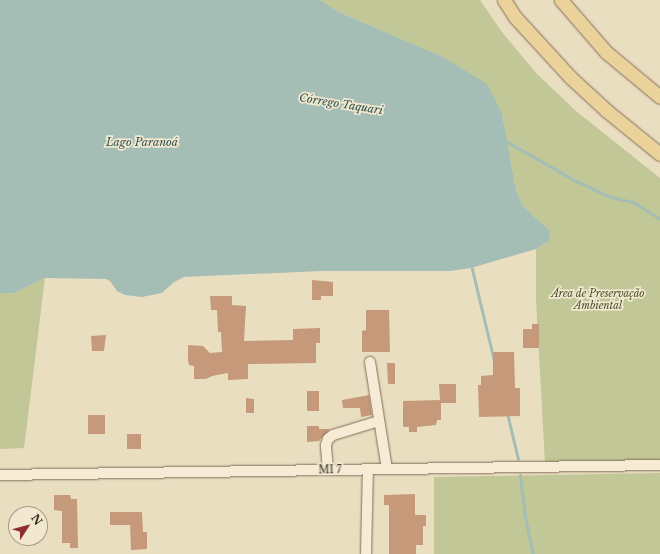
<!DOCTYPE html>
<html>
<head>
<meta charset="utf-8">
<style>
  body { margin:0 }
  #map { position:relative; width:660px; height:554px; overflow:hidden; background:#eadec1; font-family:"Libre Baskerville",serif }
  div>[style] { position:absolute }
  .green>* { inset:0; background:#c1c796 }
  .water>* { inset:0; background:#a4bdb5 }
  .stream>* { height:3px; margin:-1.5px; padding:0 1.5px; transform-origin:1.5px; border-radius:1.5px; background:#a4bdb5 }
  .building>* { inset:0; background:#c5997a }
  .roads { filter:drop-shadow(0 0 1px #826f5a) drop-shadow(0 0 1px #826f5a) }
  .minor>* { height:10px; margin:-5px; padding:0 5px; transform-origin:5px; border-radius:5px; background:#f6ebd4 }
  .major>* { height:13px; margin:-6.5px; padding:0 6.5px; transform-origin:6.5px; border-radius:6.5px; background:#ebd29b }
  span { translate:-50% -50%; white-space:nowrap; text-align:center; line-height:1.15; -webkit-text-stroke:3.5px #f2e8d0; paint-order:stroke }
  .park-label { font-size:10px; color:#444e26; font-style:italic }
  .street-label { font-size:10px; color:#33281d }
  .water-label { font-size:11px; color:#2e514f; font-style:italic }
  .north { position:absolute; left:8px; top:506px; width:40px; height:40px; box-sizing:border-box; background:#f2e8d0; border:1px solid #a69b88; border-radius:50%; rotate:54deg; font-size:11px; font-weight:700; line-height:16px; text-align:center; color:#33281d }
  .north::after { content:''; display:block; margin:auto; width:14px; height:18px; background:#8c2f30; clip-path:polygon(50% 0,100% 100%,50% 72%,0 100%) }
</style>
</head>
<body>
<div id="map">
  <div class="green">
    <div style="clip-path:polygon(320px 0,480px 0,502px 32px,536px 73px,576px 111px,660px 178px,660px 464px,545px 464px,536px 301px,536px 249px,549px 241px,550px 231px,523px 206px,516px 190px,502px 113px,443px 57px,339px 12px)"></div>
    <div style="clip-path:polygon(45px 278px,24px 448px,0 449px,0 293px,14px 293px)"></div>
    <div style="clip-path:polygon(660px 473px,660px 554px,434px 554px,434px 477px)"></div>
  </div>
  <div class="water">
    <div style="clip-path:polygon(0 0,320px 0,339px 12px,443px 57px,487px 84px,502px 113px,516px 190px,523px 206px,550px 231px,549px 241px,536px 249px,471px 268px,450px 271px,322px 271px,184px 277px,174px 282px,162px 293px,142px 297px,125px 295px,117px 291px,110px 281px,106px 279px,45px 278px,14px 293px,0 293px)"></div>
  </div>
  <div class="stream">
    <div style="left:504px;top:140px;width:83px;rotate:29.7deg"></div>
    <div style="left:576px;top:181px;width:38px;rotate:25deg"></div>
    <div style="left:611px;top:197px;width:23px;rotate:13deg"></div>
    <div style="left:633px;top:202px;width:32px;rotate:32deg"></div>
    <div style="left:471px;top:265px;width:99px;rotate:76.5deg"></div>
    <div style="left:507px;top:413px;width:47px;rotate:76.6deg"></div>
    <div style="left:520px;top:475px;width:42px;rotate:83.2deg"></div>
    <div style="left:525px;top:517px;width:38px;rotate:78deg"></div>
  </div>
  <div class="building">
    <div style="clip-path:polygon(312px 280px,333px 282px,333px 296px,321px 296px,321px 300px,312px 300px)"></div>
    <div style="clip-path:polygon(210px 296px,232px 296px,232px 305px,246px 306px,244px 341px,293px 340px,293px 329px,320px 328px,320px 343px,316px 343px,316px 363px,248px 364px,248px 379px,228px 380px,228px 373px,212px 376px,206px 379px,194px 379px,194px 366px,189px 365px,188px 360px,188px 345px,203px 346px,210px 353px,222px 352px,221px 332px,218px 332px,217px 310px,211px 310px)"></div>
    <div style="clip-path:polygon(366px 310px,389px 310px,390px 352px,362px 352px,362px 331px,366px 330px)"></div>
    <div style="clip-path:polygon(532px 324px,539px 324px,539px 348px,523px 348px,523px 329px,532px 329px)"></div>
    <div style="clip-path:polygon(106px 335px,104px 351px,92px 351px,91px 336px)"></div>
    <div style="clip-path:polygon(493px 352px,514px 352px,515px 388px,520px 388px,520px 416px,479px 417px,478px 385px,481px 385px,481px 376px,493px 375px)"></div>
    <div style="clip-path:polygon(387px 363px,395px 363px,395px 384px,388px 384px)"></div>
    <div style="clip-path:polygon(439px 384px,456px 384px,456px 403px,441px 403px,441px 420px,437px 420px,436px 425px,417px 427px,417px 432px,409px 432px,409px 427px,403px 427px,403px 401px,440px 400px)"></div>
    <div style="clip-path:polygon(307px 391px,319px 391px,319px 411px,307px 411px)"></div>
    <div style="clip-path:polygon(369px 395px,372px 415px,361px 417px,360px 408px,343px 408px,342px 400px)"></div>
    <div style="clip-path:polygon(246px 398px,254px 399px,254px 413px,246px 413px)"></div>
    <div style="clip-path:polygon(88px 415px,105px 415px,105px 434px,88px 434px)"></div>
    <div style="clip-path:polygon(307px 426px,319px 426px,319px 429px,330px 429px,319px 441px,307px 442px)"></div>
    <div style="clip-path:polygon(127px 434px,141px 434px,141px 449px,127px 449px)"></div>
    <div style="clip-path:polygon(415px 494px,415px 515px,426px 515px,426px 526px,423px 526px,423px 545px,416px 545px,416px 554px,389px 554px,389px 505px,384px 505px,384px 495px)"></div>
    <div style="clip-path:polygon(54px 495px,70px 495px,71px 499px,77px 499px,78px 548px,70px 548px,70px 543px,62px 543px,62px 511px,54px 510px)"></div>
    <div style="clip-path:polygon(110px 512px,142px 512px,143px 532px,147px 532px,147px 549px,131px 550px,130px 525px,110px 525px)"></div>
  </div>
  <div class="roads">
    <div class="minor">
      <div style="left:370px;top:362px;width:108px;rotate:81deg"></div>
      <div style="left:328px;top:470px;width:25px;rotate:-95deg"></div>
      <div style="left:326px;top:445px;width:6px;rotate:-72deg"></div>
      <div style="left:328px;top:439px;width:6px;rotate:-39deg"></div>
      <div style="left:333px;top:435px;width:48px;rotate:-16.9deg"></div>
      <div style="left:0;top:475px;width:660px;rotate:-0.87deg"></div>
      <div style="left:366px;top:554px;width:85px;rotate:-88.7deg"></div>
    </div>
    <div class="major">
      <div style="left:504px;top:0;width:20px;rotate:57deg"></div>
      <div style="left:515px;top:17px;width:81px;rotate:47.5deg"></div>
      <div style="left:570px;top:77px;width:50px;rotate:42.6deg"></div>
      <div style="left:607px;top:111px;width:68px;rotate:39.1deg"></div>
      <div style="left:561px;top:0;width:69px;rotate:49.1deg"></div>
      <div style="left:606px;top:52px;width:70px;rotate:39.8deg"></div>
    </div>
  </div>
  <div class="park-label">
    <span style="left:598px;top:299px">Área de Preservação<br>Ambiental</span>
  </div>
  <div class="street-label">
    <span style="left:330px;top:470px;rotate:-1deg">MI 7</span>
  </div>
  <div class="water-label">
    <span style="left:341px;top:104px;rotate:9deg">Córrego Taquari</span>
    <span style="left:142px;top:142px">Lago Paranoá</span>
  </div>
  <div class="north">N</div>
</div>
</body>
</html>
